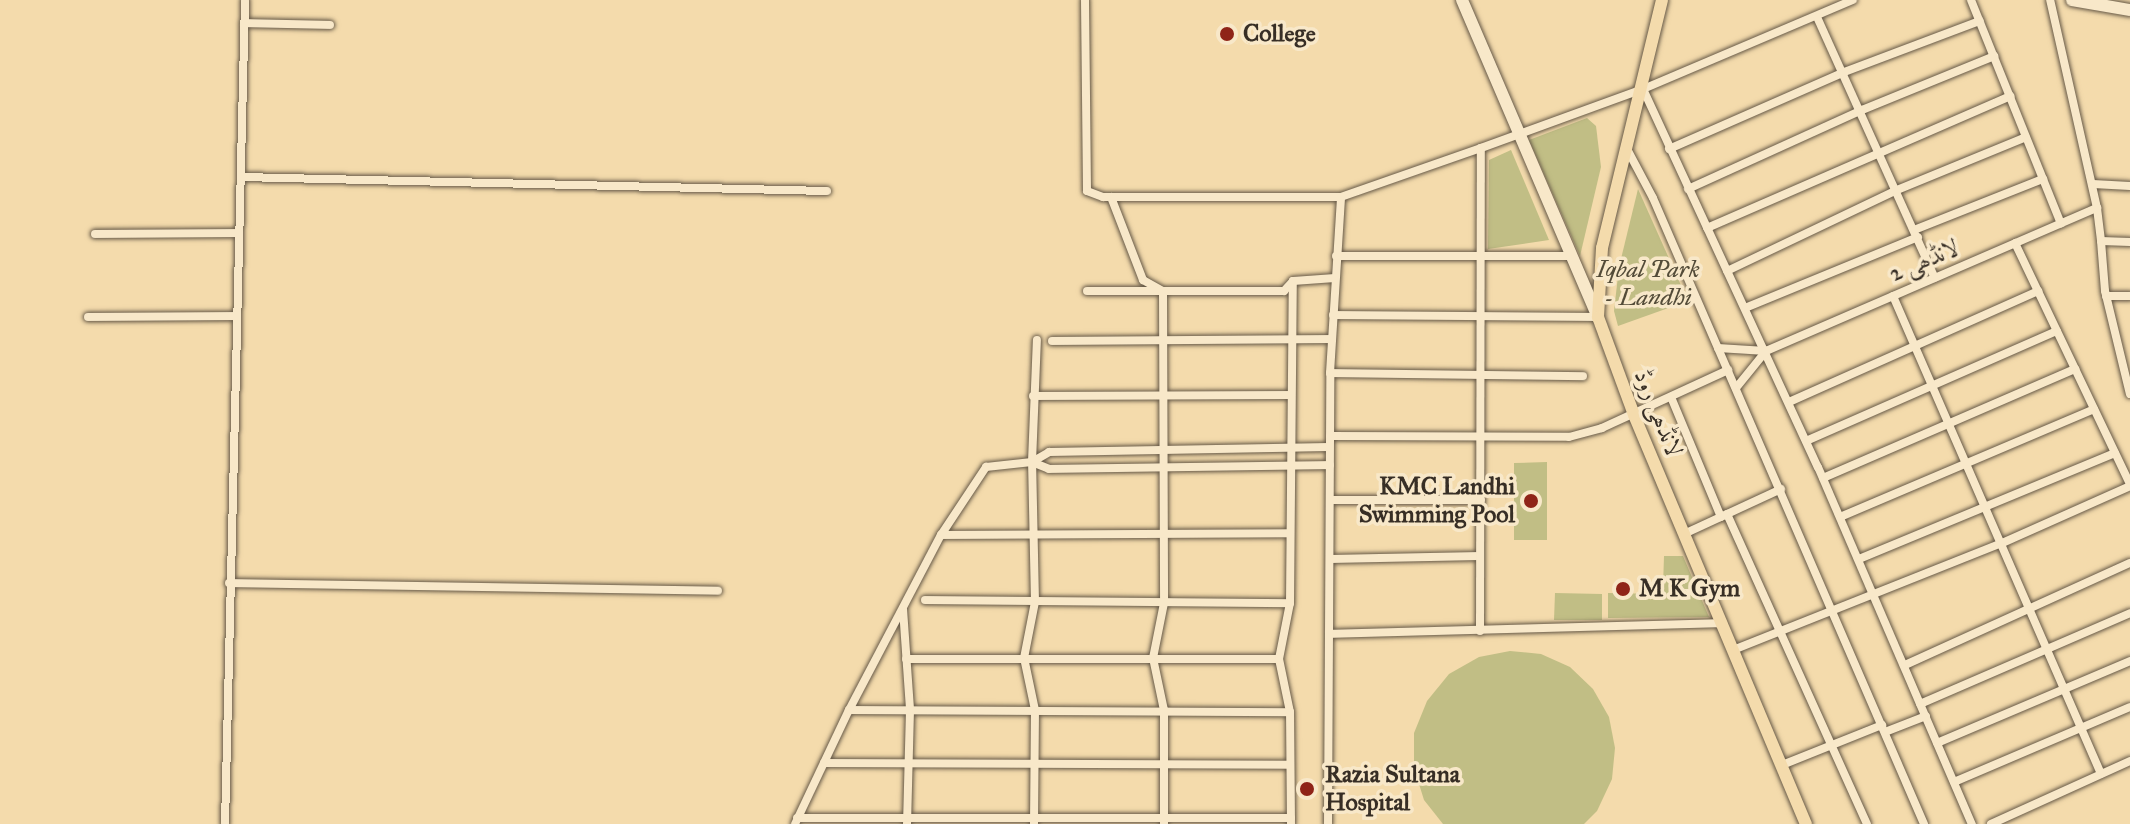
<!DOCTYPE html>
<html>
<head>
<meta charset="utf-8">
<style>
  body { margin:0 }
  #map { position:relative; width:2130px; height:824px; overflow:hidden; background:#f4dbac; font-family:"IM FELL Great Primer",Amiri,serif }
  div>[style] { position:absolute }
  .green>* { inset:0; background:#c1be85 }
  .roads { filter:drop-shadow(0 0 2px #665947) drop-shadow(0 0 2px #665947) }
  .street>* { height:8px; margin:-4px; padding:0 4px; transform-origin:4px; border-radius:4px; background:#f8e8c9 }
  .secondary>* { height:12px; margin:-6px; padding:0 6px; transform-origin:6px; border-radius:6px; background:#f8e8c9 }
  .primary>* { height:12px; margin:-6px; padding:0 6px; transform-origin:6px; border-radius:6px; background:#f4dbac }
  .dots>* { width:22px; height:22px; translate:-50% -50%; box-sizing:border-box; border:4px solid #f8e8c9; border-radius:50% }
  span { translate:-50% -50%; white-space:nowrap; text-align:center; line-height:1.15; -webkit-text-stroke:7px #f8e8c9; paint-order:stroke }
  .poi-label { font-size:24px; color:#372e25; font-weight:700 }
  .left { translate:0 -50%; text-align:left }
  .right { translate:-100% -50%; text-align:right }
  .street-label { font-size:24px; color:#372e25 }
  .park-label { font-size:24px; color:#534b38; font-style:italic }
</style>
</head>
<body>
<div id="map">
  <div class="green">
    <div style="clip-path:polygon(1587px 118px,1596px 126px,1601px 167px,1580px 256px,1529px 140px)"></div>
    <div style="clip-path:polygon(1511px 150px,1549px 240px,1488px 249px,1489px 160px)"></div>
    <div style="clip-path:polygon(1638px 189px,1688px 301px,1618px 326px,1614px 311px,1619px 267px)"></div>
    <div style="clip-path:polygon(1547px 462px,1547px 540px,1514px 540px,1514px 463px)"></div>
    <div style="clip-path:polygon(1664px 556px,1683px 556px,1709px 617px,1608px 618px,1608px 593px,1660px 594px,1663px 587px)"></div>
    <div style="clip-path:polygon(1555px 593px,1602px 594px,1602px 620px,1554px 620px)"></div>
    <div style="clip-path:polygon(1510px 651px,1541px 654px,1570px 667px,1593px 689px,1609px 717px,1615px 748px,1612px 779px,1597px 811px,1584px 824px,1443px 824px,1424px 800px,1414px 768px,1414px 733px,1427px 701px,1449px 674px,1479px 657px)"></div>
  </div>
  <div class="roads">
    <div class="street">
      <div style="left:1085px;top:0;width:191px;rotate:89.4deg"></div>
      <div style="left:1087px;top:191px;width:17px;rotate:21deg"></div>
      <div style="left:1103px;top:197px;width:238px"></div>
      <div style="left:1341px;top:197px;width:148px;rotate:-19.3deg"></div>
      <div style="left:1481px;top:148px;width:172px;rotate:-20deg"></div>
      <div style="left:1643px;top:89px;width:228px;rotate:-23deg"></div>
      <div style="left:1971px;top:0;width:241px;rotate:68.1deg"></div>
      <div style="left:1817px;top:17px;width:286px;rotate:65.7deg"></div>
      <div style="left:244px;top:23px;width:86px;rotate:1.3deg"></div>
      <div style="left:1643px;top:89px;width:417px;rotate:65.2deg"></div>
      <div style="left:1818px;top:467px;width:389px;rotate:66.7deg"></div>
      <div style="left:1627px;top:149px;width:55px;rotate:62deg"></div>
      <div style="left:1653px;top:198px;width:682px;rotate:66.59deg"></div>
      <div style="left:1669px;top:149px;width:191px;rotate:-23.7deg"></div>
      <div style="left:1844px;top:72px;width:145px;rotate:-20.6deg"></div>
      <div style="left:241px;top:177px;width:586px;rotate:1.37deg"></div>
      <div style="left:2093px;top:184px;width:37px;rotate:3deg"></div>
      <div style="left:1688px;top:189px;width:191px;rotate:-24.4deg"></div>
      <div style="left:1862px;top:110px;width:143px;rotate:-22.2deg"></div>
      <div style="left:1111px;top:197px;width:89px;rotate:68.9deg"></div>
      <div style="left:1143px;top:280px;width:23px;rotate:29deg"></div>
      <div style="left:1163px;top:291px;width:312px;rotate:89.8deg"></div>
      <div style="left:1164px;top:603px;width:56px;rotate:101.3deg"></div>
      <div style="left:1153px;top:658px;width:53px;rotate:78.1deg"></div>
      <div style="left:1164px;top:710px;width:114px;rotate:90deg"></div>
      <div style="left:2097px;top:208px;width:33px;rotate:83deg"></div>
      <div style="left:2101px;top:241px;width:29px;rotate:2deg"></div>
      <div style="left:1707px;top:228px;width:331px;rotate:-23.5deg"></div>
      <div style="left:1914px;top:230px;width:139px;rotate:-21.6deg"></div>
      <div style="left:95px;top:234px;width:144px;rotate:-0.4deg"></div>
      <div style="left:2101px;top:241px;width:50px;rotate:85.4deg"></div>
      <div style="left:2105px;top:291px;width:106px;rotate:76.4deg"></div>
      <div style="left:2015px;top:243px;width:267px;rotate:64.5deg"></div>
      <div style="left:1336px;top:256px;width:236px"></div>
      <div style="left:1727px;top:271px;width:188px;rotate:-25.5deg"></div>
      <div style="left:1897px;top:190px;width:139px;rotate:-22.3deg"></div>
      <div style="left:1087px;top:291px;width:197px"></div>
      <div style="left:1284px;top:291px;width:13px;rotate:-48deg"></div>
      <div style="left:1293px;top:281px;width:42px;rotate:-4.1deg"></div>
      <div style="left:1893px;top:296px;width:521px;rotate:66.48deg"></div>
      <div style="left:2106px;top:296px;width:24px"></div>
      <div style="left:1745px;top:308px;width:187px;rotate:-22.3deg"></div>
      <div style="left:1333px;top:315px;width:265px;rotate:0.4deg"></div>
      <div style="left:88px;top:317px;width:149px;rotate:-0.4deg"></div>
      <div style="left:1052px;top:341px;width:279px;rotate:-0.4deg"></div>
      <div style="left:1718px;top:348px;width:48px;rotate:3.6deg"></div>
      <div style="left:1766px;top:351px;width:361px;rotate:-23.4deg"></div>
      <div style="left:2097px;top:208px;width:213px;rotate:-102.7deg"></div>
      <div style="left:1330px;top:373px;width:253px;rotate:0.7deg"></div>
      <div style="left:1736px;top:388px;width:48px;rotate:-51deg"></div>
      <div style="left:1033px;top:396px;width:257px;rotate:-0.2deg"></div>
      <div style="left:1671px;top:397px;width:130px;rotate:67.4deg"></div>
      <div style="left:1789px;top:402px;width:273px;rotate:-24deg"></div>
      <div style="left:1330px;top:436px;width:239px;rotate:0.2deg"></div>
      <div style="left:1569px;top:437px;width:34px;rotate:-15deg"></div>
      <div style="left:1602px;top:428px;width:139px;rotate:-24.7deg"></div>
      <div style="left:1806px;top:441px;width:274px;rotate:-23.7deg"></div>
      <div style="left:1032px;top:462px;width:20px;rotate:-30deg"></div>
      <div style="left:1049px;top:452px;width:280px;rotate:-1deg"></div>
      <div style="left:1823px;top:478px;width:275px;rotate:-23.4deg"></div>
      <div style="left:1330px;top:500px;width:151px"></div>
      <div style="left:1727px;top:514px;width:340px;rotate:65.7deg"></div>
      <div style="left:1840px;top:517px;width:276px;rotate:-23deg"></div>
      <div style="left:1684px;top:534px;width:107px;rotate:-24.9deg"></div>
      <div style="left:941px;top:535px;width:349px;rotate:-0.3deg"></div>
      <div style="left:1330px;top:559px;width:150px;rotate:-1.1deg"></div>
      <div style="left:1859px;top:559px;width:277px;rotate:-22.5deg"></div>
      <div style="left:229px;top:583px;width:489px;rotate:0.9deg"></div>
      <div style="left:925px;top:600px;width:365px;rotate:0.5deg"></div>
      <div style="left:903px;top:609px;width:101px;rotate:86deg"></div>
      <div style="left:910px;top:710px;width:114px;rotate:91.5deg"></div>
      <div style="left:1480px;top:631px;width:483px;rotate:-89.9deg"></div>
      <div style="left:1329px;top:634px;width:393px;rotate:-1.6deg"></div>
      <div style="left:1733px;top:650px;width:287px;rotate:-21.7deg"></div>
      <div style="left:2000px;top:544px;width:142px;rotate:-24deg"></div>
      <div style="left:906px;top:659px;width:373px"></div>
      <div style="left:1905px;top:665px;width:247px;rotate:-24.4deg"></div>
      <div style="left:1920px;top:704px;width:229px;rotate:-23.4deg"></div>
      <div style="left:849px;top:710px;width:441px;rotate:0.3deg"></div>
      <div style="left:1885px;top:732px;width:44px;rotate:-21.3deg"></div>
      <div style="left:1937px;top:743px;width:210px;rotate:-23deg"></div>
      <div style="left:824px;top:763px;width:466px;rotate:0.2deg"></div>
      <div style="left:1782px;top:765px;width:108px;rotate:-21.8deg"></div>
      <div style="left:1954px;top:782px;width:191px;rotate:-23.1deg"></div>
      <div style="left:797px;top:818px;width:494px"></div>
      <div style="left:225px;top:824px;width:824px;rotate:-88.61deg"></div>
      <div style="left:795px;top:824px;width:126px;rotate:-64.7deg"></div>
      <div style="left:849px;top:710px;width:198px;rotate:-62.3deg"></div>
      <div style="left:941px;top:535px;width:82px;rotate:-56.5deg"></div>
      <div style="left:986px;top:467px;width:46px;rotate:-6.2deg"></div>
      <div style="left:1032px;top:462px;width:18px;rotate:22deg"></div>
      <div style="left:1049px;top:469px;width:281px;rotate:-0.8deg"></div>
      <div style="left:1034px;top:824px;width:114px;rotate:-89.5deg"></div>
      <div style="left:1035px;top:710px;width:53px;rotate:-101.9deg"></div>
      <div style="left:1024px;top:658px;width:57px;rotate:-78.9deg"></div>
      <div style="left:1035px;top:602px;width:140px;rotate:-91.2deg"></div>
      <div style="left:1032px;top:462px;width:122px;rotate:-87.7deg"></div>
      <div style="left:1291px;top:824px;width:112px;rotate:-90.5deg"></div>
      <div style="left:1290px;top:712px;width:54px;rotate:-101.7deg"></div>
      <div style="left:1279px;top:659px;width:57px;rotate:-78.9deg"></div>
      <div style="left:1290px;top:603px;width:322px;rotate:-89.5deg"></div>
      <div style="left:1328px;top:824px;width:451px;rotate:-89.7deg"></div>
      <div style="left:1330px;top:373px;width:176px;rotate:-86.4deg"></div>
      <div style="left:1991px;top:824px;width:153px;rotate:-24.4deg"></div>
    </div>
    <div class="secondary">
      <div style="left:1462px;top:0;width:345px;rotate:66.8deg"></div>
      <div style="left:2072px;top:0;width:59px;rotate:9.8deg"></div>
    </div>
    <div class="primary">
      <div style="left:1662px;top:0;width:255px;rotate:103.6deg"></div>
      <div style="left:1602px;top:248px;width:69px;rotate:93.3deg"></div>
      <div style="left:1598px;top:317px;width:104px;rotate:69.8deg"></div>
      <div style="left:1634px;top:415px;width:444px;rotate:67.2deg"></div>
    </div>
  </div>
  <div class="dots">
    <div style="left:1227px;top:34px;background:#8f2418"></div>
    <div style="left:1531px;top:501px;background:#8f2418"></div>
    <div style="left:1623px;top:589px;background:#8f2418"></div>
    <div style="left:1307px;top:789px;background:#8f2418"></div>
  </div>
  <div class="poi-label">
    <span class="left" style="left:1243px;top:34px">College</span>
    <span class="right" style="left:1515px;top:501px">KMC Landhi<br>Swimming Pool</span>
    <span class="left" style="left:1639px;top:589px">M K Gym</span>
    <span class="left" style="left:1325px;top:789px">Razia Sultana<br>Hospital</span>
  </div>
  <div class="street-label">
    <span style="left:1924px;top:261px;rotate:-23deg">لانڈھی 2</span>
    <span style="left:1658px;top:413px;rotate:68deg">لانڈھی روڈ</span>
  </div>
  <div class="park-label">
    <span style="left:1648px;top:284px">Iqbal Park<br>- Landhi</span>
  </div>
</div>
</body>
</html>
